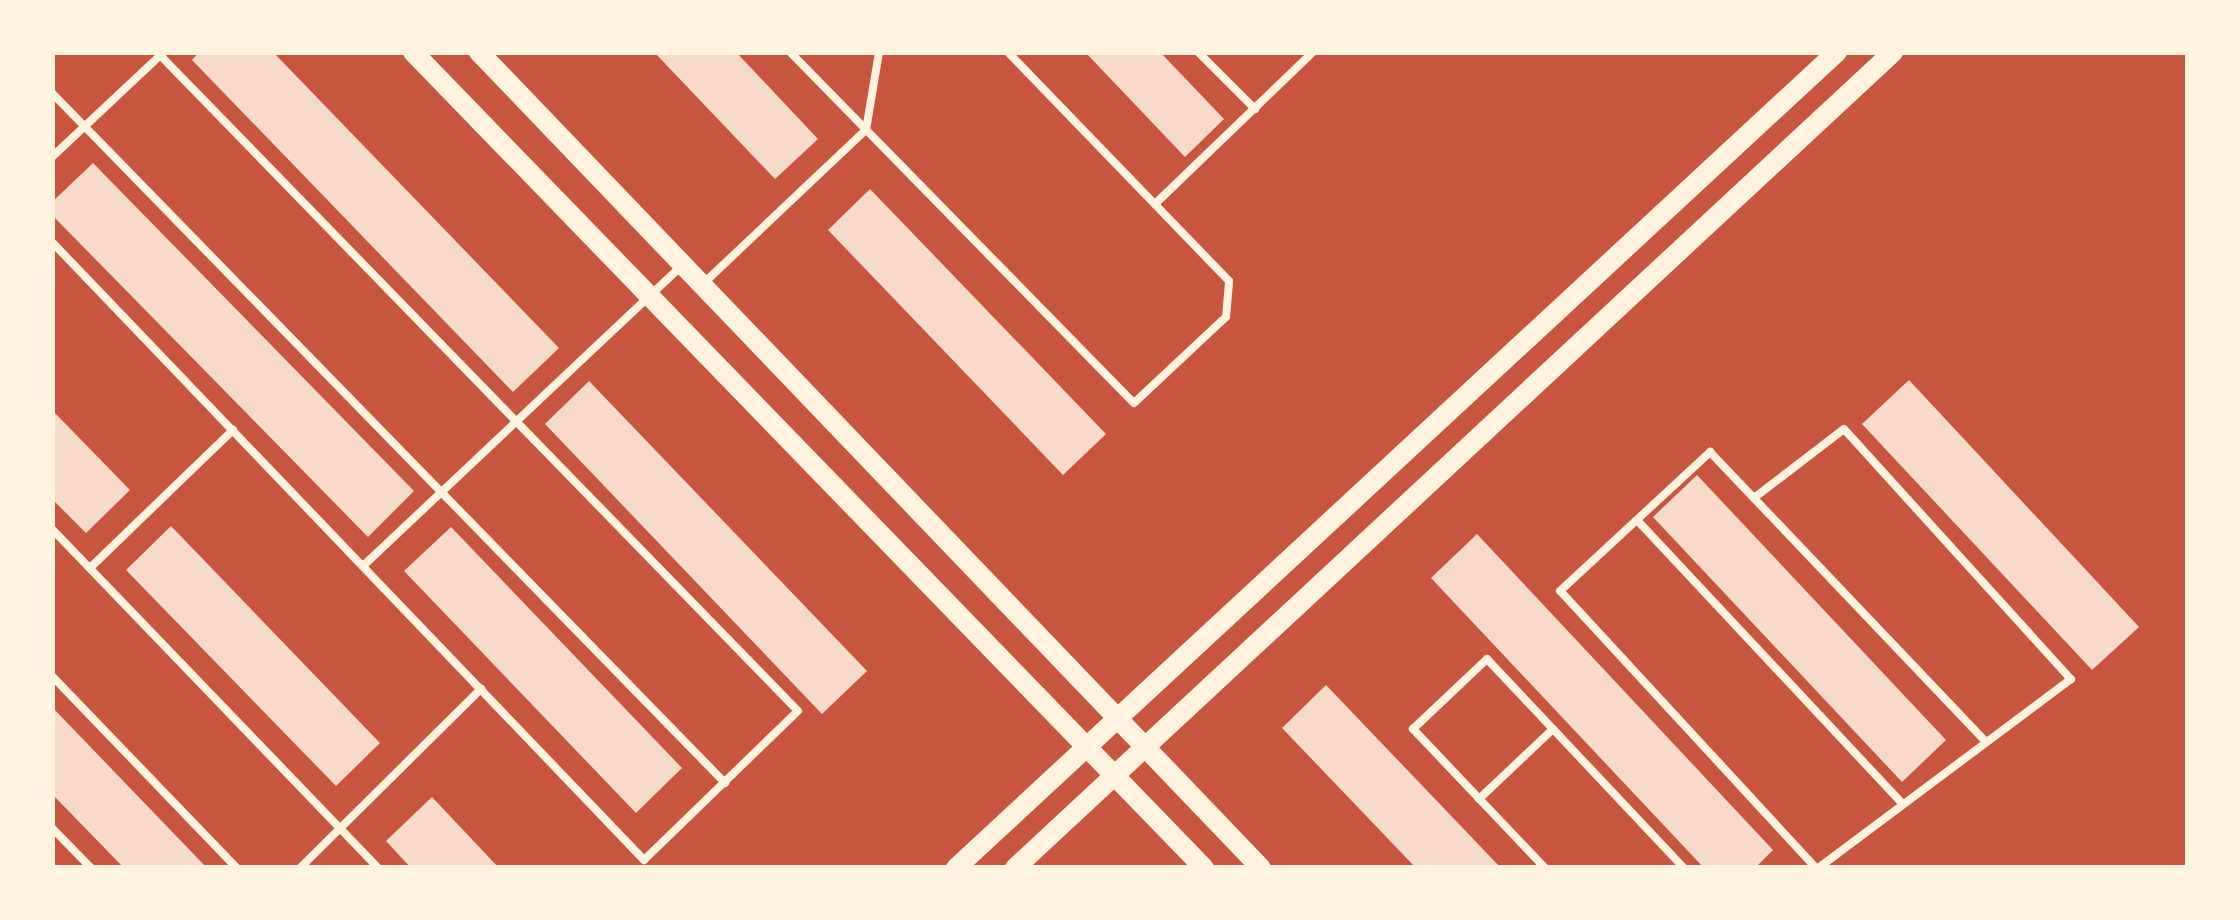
<!DOCTYPE html>
<html>
<head>
<meta charset="utf-8">
<style>
  body { margin:0 }
  #map { position:relative; width:2240px; height:920px; overflow:hidden; background:#c8553d; font-family:"Roboto Condensed",sans-serif }
  div>[style] { position:absolute }
  .building>* { inset:0; background:#f7dbc8 }
  .service>* { height:8px; margin:-4px; padding:0 4px; transform-origin:4px; border-radius:4px; background:#fff3e0 }
  .secondary>* { height:20px; margin:-10px; padding:0 10px; transform-origin:10px; border-radius:10px; background:#fff3e0 }
  span { translate:-50% -50%; white-space:nowrap; text-align:center; line-height:1.15; -webkit-text-stroke:10px #fff3e0; paint-order:stroke }
  .frame { position:absolute; inset:0; border:55px solid #fff3e0; pointer-events:none }
</style>
</head>
<body>
<div id="map">
  <div class="building">
    <div style="clip-path:polygon(199px 52px,273px 52px,559px 348px,513px 392px,192px 60px)"></div>
    <div style="clip-path:polygon(654px 52px,736px 52px,818px 139px,775px 179px)"></div>
    <div style="clip-path:polygon(1085px 52px,1160px 52px,1224px 119px,1185px 157px)"></div>
    <div style="clip-path:polygon(93px 163px,414px 491px,368px 537px,52px 215px,52px 202px)"></div>
    <div style="clip-path:polygon(870px 189px,1106px 434px,1063px 475px,828px 230px)"></div>
    <div style="clip-path:polygon(1909px 380px,2139px 627px,2092px 670px,1862px 424px)"></div>
    <div style="clip-path:polygon(589px 381px,867px 671px,822px 714px,545px 424px)"></div>
    <div style="clip-path:polygon(52px 410px,130px 490px,86px 533px,52px 499px)"></div>
    <div style="clip-path:polygon(1697px 475px,1946px 740px,1902px 782px,1653px 517px)"></div>
    <div style="clip-path:polygon(171px 526px,380px 743px,336px 786px,126px 570px)"></div>
    <div style="clip-path:polygon(451px 527px,682px 768px,636px 813px,404px 571px)"></div>
    <div style="clip-path:polygon(1477px 534px,1773px 850px,1755px 868px,1704px 868px,1431px 578px)"></div>
    <div style="clip-path:polygon(1326px 685px,1501px 868px,1416px 868px,1282px 728px)"></div>
    <div style="clip-path:polygon(52px 707px,207px 868px,124px 868px,52px 794px)"></div>
    <div style="clip-path:polygon(432px 797px,499px 868px,411px 868px,386px 841px)"></div>
  </div>
  <div class="service">
    <div style="left:790px;top:52px;width:491px;rotate:45.6deg"></div>
    <div style="left:1134px;top:403px;width:126px;rotate:-43.1deg"></div>
    <div style="left:1226px;top:317px;width:36px;rotate:-85deg"></div>
    <div style="left:1229px;top:281px;width:318px;rotate:-134deg"></div>
    <div style="left:1198px;top:52px;width:81px;rotate:45deg"></div>
    <div style="left:52px;top:93px;width:964px;rotate:45.71deg"></div>
    <div style="left:52px;top:157px;width:154px;rotate:-43.2deg"></div>
    <div style="left:1155px;top:204px;width:219px;rotate:-43.9deg"></div>
    <div style="left:52px;top:242px;width:856px;rotate:46.23deg"></div>
    <div style="left:644px;top:860px;width:214px;rotate:-44.1deg"></div>
    <div style="left:798px;top:711px;width:919px;rotate:-134.21deg"></div>
    <div style="left:705px;top:282px;width:221px;rotate:-43.4deg"></div>
    <div style="left:866px;top:130px;width:79px;rotate:-80.5deg"></div>
    <div style="left:1754px;top:498px;width:113px;rotate:-37.5deg"></div>
    <div style="left:1844px;top:429px;width:338px;rotate:47.8deg"></div>
    <div style="left:2071px;top:679px;width:316px;rotate:143.2deg"></div>
    <div style="left:1637px;top:520px;width:389px;rotate:46.9deg"></div>
    <div style="left:52px;top:529px;width:470px;rotate:46.1deg"></div>
    <div style="left:363px;top:566px;width:436px;rotate:-43.3deg"></div>
    <div style="left:90px;top:568px;width:199px;rotate:-44deg"></div>
    <div style="left:52px;top:676px;width:267px;rotate:46.1deg"></div>
    <div style="left:1479px;top:799px;width:102px;rotate:-43.4deg"></div>
    <div style="left:52px;top:828px;width:56px;rotate:45.7deg"></div>
    <div style="left:300px;top:868px;width:255px;rotate:-44.7deg"></div>
    <div style="left:1545px;top:868px;width:192px;rotate:-133.5deg"></div>
    <div style="left:1413px;top:729px;width:102px;rotate:-43.4deg"></div>
    <div style="left:1487px;top:659px;width:287px;rotate:46.7deg"></div>
    <div style="left:1816px;top:868px;width:377px;rotate:-132.7deg"></div>
    <div style="left:1560px;top:591px;width:205px;rotate:-42.8deg"></div>
    <div style="left:1710px;top:452px;width:400px;rotate:46.4deg"></div>
  </div>
  <div class="secondary">
    <div style="left:413px;top:52px;width:1136px;rotate:45.89deg"></div>
    <div style="left:479px;top:52px;width:1130px;rotate:46.22deg"></div>
    <div style="left:956px;top:868px;width:1201px;rotate:-42.81deg"></div>
    <div style="left:1015px;top:868px;width:1199px;rotate:-42.9deg"></div>
  </div>
  <div class="frame"></div>
</div>
</body>
</html>
